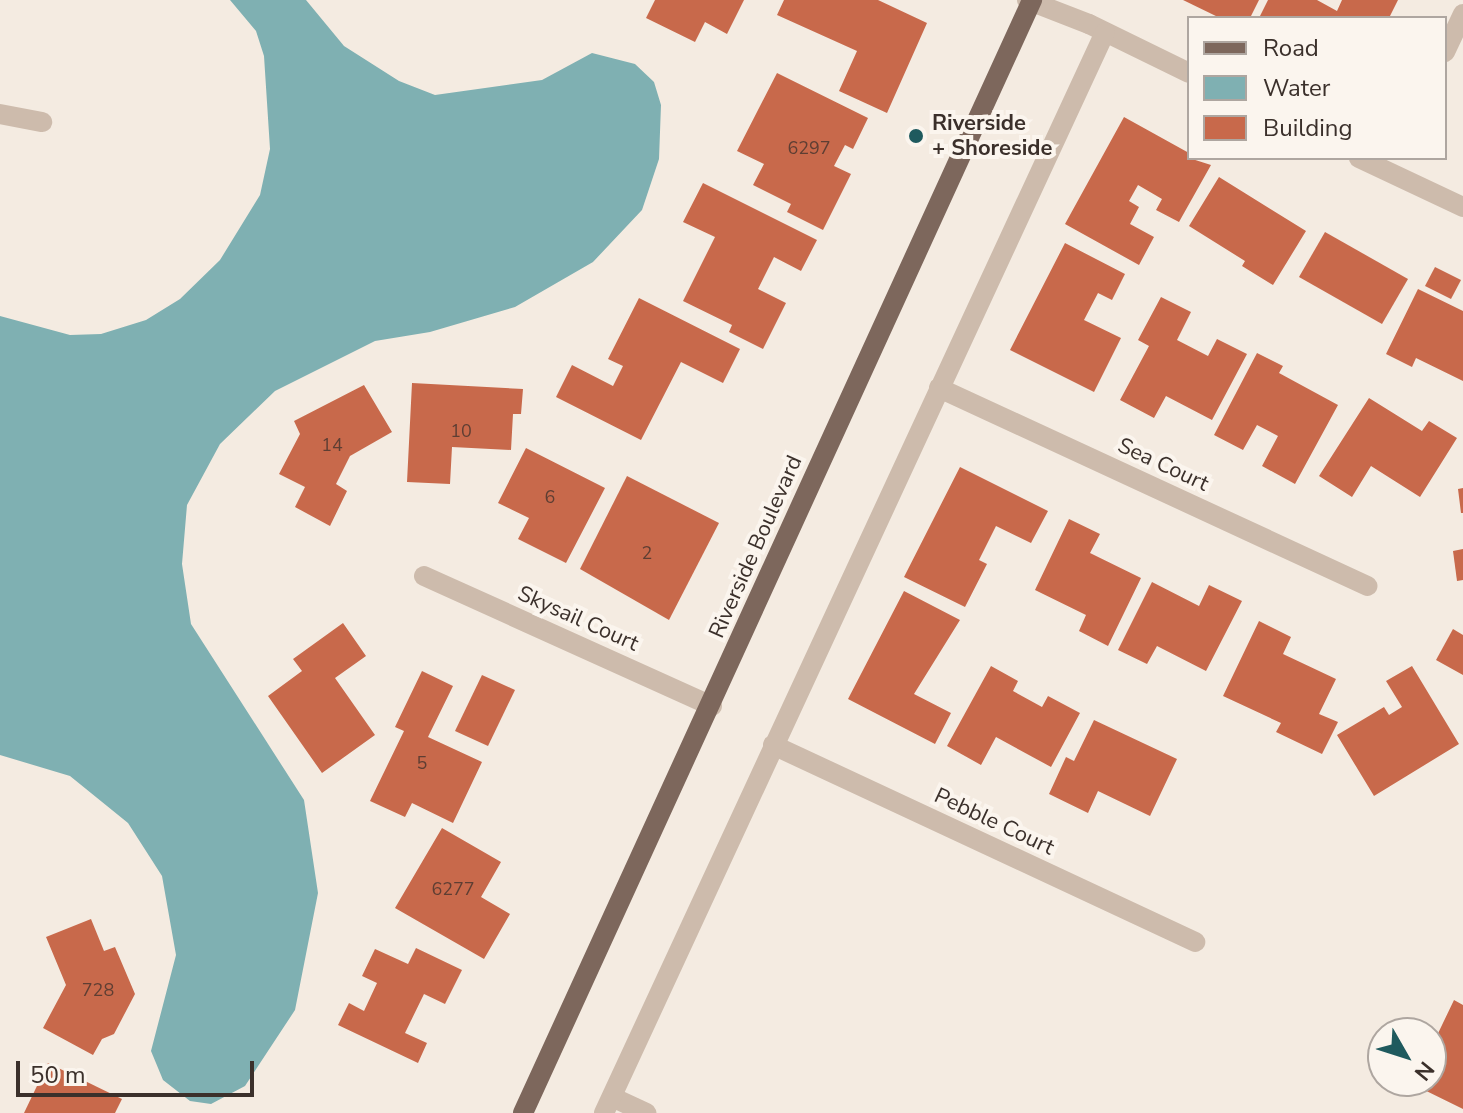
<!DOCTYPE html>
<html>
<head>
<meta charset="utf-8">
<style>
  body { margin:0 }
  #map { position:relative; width:1463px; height:1113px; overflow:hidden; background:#f4ebe1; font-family:"Nunito Sans",sans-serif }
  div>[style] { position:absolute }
  .water>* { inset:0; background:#7fb0b2 }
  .building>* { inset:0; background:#c8694b }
  .minor>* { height:20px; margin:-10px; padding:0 10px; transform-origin:10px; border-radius:10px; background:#cdbbac }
  .major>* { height:20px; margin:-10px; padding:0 10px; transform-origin:10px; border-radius:10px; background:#7d675c }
  .dots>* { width:22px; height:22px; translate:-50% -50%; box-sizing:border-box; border:4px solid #fbf5ee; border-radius:50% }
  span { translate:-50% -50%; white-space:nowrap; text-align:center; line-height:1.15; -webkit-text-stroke:8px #fbf5ee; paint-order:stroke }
  .number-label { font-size:18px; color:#5e3e33 }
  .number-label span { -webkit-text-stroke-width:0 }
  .poi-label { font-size:22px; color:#3b302b; font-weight:700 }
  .left { translate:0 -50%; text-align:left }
  .street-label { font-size:22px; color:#3b302b }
  .legend { position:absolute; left:1187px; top:16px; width:260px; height:144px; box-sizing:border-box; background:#fbf5ee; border:2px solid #aea6a0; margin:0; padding:10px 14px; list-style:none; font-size:24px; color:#3b302b }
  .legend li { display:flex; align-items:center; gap:16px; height:40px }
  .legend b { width:40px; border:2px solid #aea6a0 }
  .north { position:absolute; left:1367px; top:1017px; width:80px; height:80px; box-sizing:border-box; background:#fbf5ee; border:2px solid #aea6a0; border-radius:50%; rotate:129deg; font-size:22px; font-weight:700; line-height:32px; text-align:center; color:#3b302b }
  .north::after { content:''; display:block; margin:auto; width:28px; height:36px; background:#1f5a5e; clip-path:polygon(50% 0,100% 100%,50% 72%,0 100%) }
  .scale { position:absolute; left:16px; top:1061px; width:238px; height:36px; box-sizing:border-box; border:4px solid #3b302b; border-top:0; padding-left:10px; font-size:24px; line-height:28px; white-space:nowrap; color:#3b302b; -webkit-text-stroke:6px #fbf5ee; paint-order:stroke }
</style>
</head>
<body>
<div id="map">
  <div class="water">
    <div style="clip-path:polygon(230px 0,306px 0,344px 46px,399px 81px,435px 95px,542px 80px,592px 53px,635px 64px,654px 82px,661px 105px,659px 159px,642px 210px,593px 262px,515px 307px,430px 332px,375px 341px,275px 391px,220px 444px,187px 505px,182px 564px,191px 624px,304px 800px,318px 893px,295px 1010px,245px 1086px,211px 1104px,190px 1101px,163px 1080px,151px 1051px,176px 955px,162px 876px,128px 823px,70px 776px,0 755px,0 316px,70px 335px,101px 334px,146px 320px,180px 299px,220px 260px,260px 195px,270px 149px,264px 56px,256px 31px)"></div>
  </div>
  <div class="building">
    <div style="clip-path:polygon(655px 0,744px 0,727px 34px,705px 22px,695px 42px,646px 18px)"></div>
    <div style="clip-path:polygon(784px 0,878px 0,927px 23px,887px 113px,839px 91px,857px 51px,777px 15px)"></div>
    <div style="clip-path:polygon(1183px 0,1259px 0,1250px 18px,1220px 18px)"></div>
    <div style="clip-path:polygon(1268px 0,1317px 0,1337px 11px,1342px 0,1398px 0,1389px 18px,1259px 18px)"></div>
    <div style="clip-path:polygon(777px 73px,868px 118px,853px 149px,845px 145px,834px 166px,851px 174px,823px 230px,787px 212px,791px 204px,753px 185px,764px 164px,737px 151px)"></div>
    <div style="clip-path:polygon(1124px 117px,1189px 153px,1189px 158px,1211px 165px,1179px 222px,1156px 210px,1162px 199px,1138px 185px,1129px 201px,1139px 207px,1130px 224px,1154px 237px,1139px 265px,1065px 224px)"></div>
    <div style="clip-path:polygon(1219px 177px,1306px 231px,1273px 285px,1242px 266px,1245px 261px,1189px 226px)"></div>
    <div style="clip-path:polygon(703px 183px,817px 240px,801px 271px,774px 257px,758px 289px,786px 303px,763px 349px,729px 332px,732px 325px,683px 301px,715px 237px,683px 222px)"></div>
    <div style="clip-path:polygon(1325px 232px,1408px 279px,1382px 324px,1299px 277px)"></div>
    <div style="clip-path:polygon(1065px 243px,1125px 274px,1112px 300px,1098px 293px,1084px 320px,1121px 338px,1094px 392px,1010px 350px)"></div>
    <div style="clip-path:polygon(1435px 267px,1461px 280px,1451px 299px,1425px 286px)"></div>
    <div style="clip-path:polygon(1418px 289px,1463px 311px,1463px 381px,1416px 358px,1412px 367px,1386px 354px)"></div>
    <div style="clip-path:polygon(1161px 297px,1191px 312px,1177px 340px,1208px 356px,1217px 339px,1247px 354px,1212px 420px,1166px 396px,1154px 418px,1120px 400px,1149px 346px,1138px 340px)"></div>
    <div style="clip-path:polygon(639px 298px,740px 349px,723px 383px,681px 362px,641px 440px,556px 397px,572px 365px,613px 386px,623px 366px,608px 359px)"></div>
    <div style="clip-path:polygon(1257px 353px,1283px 366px,1279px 373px,1338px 405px,1295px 484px,1262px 466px,1278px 436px,1257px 425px,1243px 450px,1214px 435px)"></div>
    <div style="clip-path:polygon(412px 383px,523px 389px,521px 414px,513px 414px,511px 450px,452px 447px,450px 484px,407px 482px)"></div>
    <div style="clip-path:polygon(364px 385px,392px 432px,350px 456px,336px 484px,347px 491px,330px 526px,295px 507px,305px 487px,279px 474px,300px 434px,294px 421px)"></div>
    <div style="clip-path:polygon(1369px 398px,1422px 431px,1429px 421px,1457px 438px,1420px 497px,1371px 466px,1352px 497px,1319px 476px)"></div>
    <div style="clip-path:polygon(526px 448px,605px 488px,566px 563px,518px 539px,529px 518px,498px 503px)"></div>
    <div style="clip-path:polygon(960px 467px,1048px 511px,1031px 543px,996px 526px,979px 560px,987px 564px,965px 607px,904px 577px)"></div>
    <div style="clip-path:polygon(627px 476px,719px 523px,669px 620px,580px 569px)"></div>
    <div style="clip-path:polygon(1463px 488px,1463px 513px,1461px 513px,1458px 489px)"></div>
    <div style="clip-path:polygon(1069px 519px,1100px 534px,1090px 553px,1141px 578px,1108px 646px,1079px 631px,1086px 615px,1035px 590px)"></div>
    <div style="clip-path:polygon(1463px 549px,1463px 580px,1457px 581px,1453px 551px)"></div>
    <div style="clip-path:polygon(1152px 582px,1199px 606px,1209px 585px,1242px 601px,1206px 671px,1157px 646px,1147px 664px,1118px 650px)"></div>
    <div style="clip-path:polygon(904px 591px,960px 620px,914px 694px,951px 713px,935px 744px,848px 699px)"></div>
    <div style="clip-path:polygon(1259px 621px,1291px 637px,1283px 654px,1336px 679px,1319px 714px,1338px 722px,1322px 754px,1276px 732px,1281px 723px,1223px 696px)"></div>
    <div style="clip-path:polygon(343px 623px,366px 656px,335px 678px,375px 735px,322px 773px,268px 696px,302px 671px,293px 659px)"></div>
    <div style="clip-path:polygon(1453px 629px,1463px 635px,1463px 675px,1436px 660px)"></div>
    <div style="clip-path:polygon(991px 666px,1018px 681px,1013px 691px,1042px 707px,1048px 696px,1080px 713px,1051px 767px,996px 737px,981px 765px,947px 746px)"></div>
    <div style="clip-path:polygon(1412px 666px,1459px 744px,1374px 796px,1337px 735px,1384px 707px,1389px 715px,1402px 707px,1386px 681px)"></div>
    <div style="clip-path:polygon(422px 671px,453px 686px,428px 737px,482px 762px,453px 823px,412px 803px,405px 817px,370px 801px,404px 731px,395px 727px)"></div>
    <div style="clip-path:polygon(482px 675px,515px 690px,488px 746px,455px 731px)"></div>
    <div style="clip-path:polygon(1094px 720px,1177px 759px,1150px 816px,1098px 791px,1088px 813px,1049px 794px,1066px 757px,1074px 761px)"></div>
    <div style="clip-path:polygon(442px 828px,501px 862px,481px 897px,510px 914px,484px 959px,395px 908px)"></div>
    <div style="clip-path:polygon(91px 919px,104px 951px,115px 947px,135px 994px,114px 1034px,102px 1039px,93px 1055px,43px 1028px,66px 985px,46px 937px)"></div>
    <div style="clip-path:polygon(416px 948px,462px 970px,445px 1004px,424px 994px,405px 1033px,427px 1043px,418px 1063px,338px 1025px,349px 1003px,364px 1011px,377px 983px,362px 976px,375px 949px,408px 964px)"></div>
    <div style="clip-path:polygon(1454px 1000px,1463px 1005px,1463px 1109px,1406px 1081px,1431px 1081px,1431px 1048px)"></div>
    <div style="clip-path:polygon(48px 1063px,122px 1099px,115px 1113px,24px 1113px)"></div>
  </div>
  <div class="minor">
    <div style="left:1027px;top:0;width:66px;rotate:21.2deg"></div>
    <div style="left:1089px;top:24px;width:111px;rotate:26.1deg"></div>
    <div style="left:1445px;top:52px;width:42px;rotate:-64.7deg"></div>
    <div style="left:0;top:114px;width:43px;rotate:10.8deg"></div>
    <div style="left:1359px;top:158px;width:115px;rotate:25.2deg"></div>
    <div style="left:939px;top:388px;width:472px;rotate:24.8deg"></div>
    <div style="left:424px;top:576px;width:316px;rotate:24.3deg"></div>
    <div style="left:773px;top:745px;width:466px;rotate:25deg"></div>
    <div style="left:612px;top:1097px;width:38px;rotate:25deg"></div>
    <div style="left:604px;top:1113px;width:1191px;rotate:-65.13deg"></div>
  </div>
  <div class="major">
    <div style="left:523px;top:1113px;width:1224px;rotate:-65.42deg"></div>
  </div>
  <div class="dots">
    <div style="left:916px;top:136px;background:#1f5a5e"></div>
  </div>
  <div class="number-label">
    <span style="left:809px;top:148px">6297</span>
    <span style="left:461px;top:431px">10</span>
    <span style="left:332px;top:445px">14</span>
    <span style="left:550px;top:497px">6</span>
    <span style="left:647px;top:553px">2</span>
    <span style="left:422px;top:763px">5</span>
    <span style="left:453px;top:889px">6277</span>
    <span style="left:98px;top:990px">728</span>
  </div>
  <div class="poi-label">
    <span class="left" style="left:932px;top:136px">Riverside<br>+ Shoreside</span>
  </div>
  <div class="street-label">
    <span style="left:1163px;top:465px;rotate:25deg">Sea Court</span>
    <span style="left:756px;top:547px;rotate:-66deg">Riverside Boulevard</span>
    <span style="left:578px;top:619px;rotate:24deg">Skysail Court</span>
    <span style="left:994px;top:822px;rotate:25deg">Pebble Court</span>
  </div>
  <ul class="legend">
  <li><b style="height:10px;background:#7d675c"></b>Road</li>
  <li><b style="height:22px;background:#7fb0b2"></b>Water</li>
  <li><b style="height:22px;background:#c8694b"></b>Building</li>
  </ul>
  <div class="north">N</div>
  <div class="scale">50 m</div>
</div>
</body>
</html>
